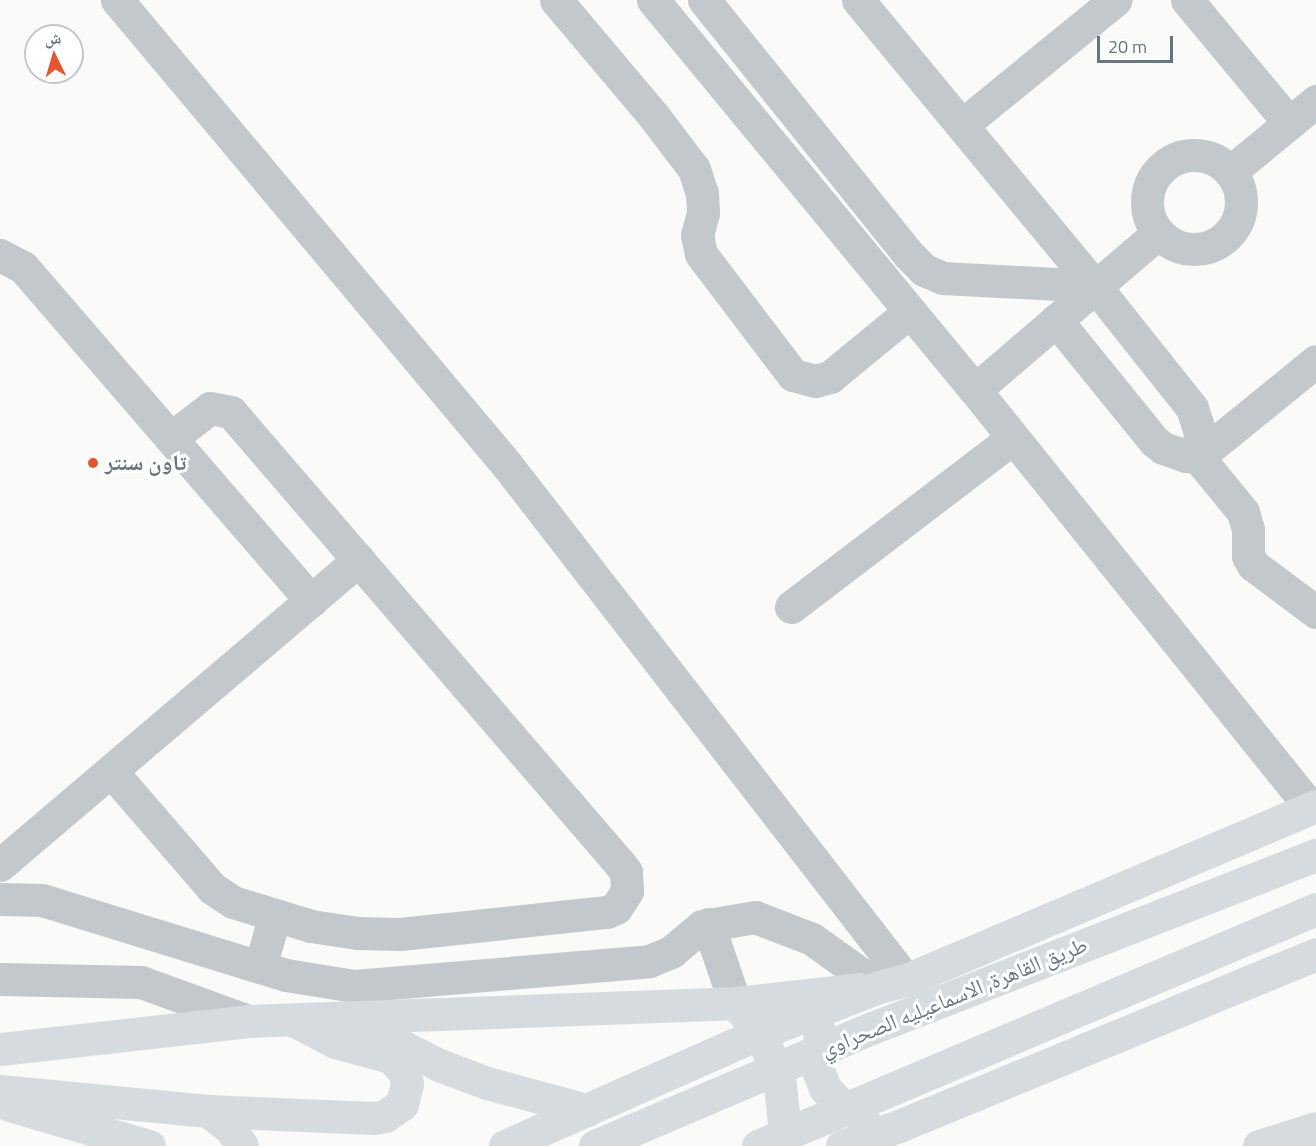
<!DOCTYPE html>
<html>
<head>
<meta charset="utf-8">
<style>
  body { margin:0 }
  #map { position:relative; width:1316px; height:1146px; overflow:hidden; background:#fafaf8; font-family:"Titillium Web","Noto Naskh Arabic",sans-serif }
  div>[style] { position:absolute }
  .minor>* { height:33px; margin:-16.5px; padding:0 16.5px; transform-origin:16.5px; border-radius:16.5px; background:#c3c8cc }
  .minor>.ring { margin:-16.5px; padding:0; box-sizing:content-box; background:none; border:33px solid #c3c8cc; border-radius:50% }
  .major>* { height:33px; margin:-16.5px; padding:0 16.5px; transform-origin:16.5px; border-radius:16.5px; background:#d6dbdf }
  .highway>* { height:33px; margin:-16.5px; padding:0 16.5px; transform-origin:16.5px; border-radius:16.5px; background:#d6dbdf }
  .dots>* { width:16px; height:16px; translate:-50% -50%; box-sizing:border-box; border:3px solid #fff; border-radius:50% }
  span { translate:-50% -50%; white-space:nowrap; text-align:center; line-height:1.15; -webkit-text-stroke:6px #fff; paint-order:stroke }
  .poi-label { font-size:22px; color:#657683; font-weight:700 }
  .left { translate:0 -50%; text-align:left }
  .street-label { font-size:22px; color:#657683 }
  .north { position:absolute; left:24px; top:24px; width:60px; height:60px; box-sizing:border-box; background:#fff; border:2px solid #c1c8cd; border-radius:50%; rotate:355deg; font-size:16px; font-weight:700; line-height:24px; text-align:center; color:#657683 }
  .north::after { content:''; display:block; margin:auto; width:21px; height:27px; background:#e4572e; clip-path:polygon(50% 0,100% 100%,50% 72%,0 100%) }
  .scale { position:absolute; left:1097px; top:36px; width:76px; height:27px; box-sizing:border-box; border:3px solid #657683; border-top:0; padding-left:8px; font-size:18px; line-height:21px; white-space:nowrap; color:#657683; -webkit-text-stroke:4px #fff; paint-order:stroke }
</style>
</head>
<body>
<div id="map">
  <div class="minor">
    <div style="left:117px;top:0;width:607px;rotate:50.01deg"></div>
    <div style="left:507px;top:465px;width:651px;rotate:52.23deg"></div>
    <div style="left:556px;top:0;width:150px;rotate:49.9deg"></div>
    <div style="left:653px;top:115px;width:68px;rotate:52.8deg"></div>
    <div style="left:694px;top:169px;width:25px;rotate:72deg"></div>
    <div style="left:702px;top:193px;width:20px;rotate:87deg"></div>
    <div style="left:703px;top:213px;width:23px;rotate:105deg"></div>
    <div style="left:697px;top:235px;width:19px;rotate:78deg"></div>
    <div style="left:701px;top:254px;width:152px;rotate:52.8deg"></div>
    <div style="left:793px;top:375px;width:23px;rotate:15deg"></div>
    <div style="left:815px;top:381px;width:16px;rotate:-15deg"></div>
    <div style="left:830px;top:377px;width:102px;rotate:-39.4deg"></div>
    <div style="left:653px;top:0;width:506px;rotate:50.46deg"></div>
    <div style="left:975px;top:390px;width:536px;rotate:51.21deg"></div>
    <div style="left:704px;top:0;width:327px;rotate:51.2deg"></div>
    <div style="left:909px;top:255px;width:21px;rotate:45deg"></div>
    <div style="left:924px;top:270px;width:21px;rotate:23deg"></div>
    <div style="left:943px;top:278px;width:152px;rotate:3deg"></div>
    <div style="left:858px;top:0;width:371px;rotate:50.4deg"></div>
    <div style="left:1095px;top:286px;width:156px;rotate:51.5deg"></div>
    <div style="left:1192px;top:408px;width:25px;rotate:72deg"></div>
    <div style="left:1200px;top:432px;width:25px;rotate:95deg"></div>
    <div style="left:1198px;top:457px;width:71px;rotate:50.7deg"></div>
    <div style="left:1243px;top:512px;width:18px;rotate:74deg"></div>
    <div style="left:1248px;top:529px;width:27px;rotate:90deg"></div>
    <div style="left:1248px;top:556px;width:10px;rotate:61deg"></div>
    <div style="left:1253px;top:565px;width:79px;rotate:36.7deg"></div>
    <div style="left:1187px;top:0;width:160px;rotate:50.3deg"></div>
    <div style="left:962px;top:125px;width:198px;rotate:-39.2deg"></div>
    <div class="ring" style="left:1147px;top:155px;width:61px;height:61px"></div>
    <div style="left:1230px;top:172px;width:112px;rotate:-39.5deg"></div>
    <div style="left:0;top:255px;width:26px;rotate:28deg"></div>
    <div style="left:23px;top:267px;width:441px;rotate:49.2deg"></div>
    <div style="left:1056px;top:320px;width:156px;rotate:51deg"></div>
    <div style="left:1154px;top:441px;width:11px;rotate:38deg"></div>
    <div style="left:1163px;top:448px;width:24px;rotate:19deg"></div>
    <div style="left:1186px;top:456px;width:12px;rotate:5deg"></div>
    <div style="left:1198px;top:457px;width:152px;rotate:-39.1deg"></div>
    <div style="left:975px;top:390px;width:241px;rotate:-40.6deg"></div>
    <div style="left:791px;top:607px;width:279px;rotate:-37.3deg"></div>
    <div style="left:111px;top:771px;width:155px;rotate:49.2deg"></div>
    <div style="left:212px;top:888px;width:25px;rotate:34deg"></div>
    <div style="left:233px;top:902px;width:82px;rotate:17.1deg"></div>
    <div style="left:311px;top:926px;width:48px;rotate:8.5deg"></div>
    <div style="left:358px;top:933px;width:42px;rotate:1.4deg"></div>
    <div style="left:400px;top:934px;width:208px;rotate:-6.1deg"></div>
    <div style="left:607px;top:912px;width:10px;rotate:-24deg"></div>
    <div style="left:616px;top:908px;width:20px;rotate:-57deg"></div>
    <div style="left:627px;top:891px;width:19px;rotate:-93deg"></div>
    <div style="left:626px;top:872px;width:10px;rotate:-127deg"></div>
    <div style="left:620px;top:864px;width:596px;rotate:-130.72deg"></div>
    <div style="left:231px;top:412px;width:21px;rotate:-169deg"></div>
    <div style="left:210px;top:408px;width:49px;rotate:142.4deg"></div>
    <div style="left:0;top:865px;width:471px;rotate:-40.4deg"></div>
    <div style="left:0;top:899px;width:42px;rotate:1.4deg"></div>
    <div style="left:42px;top:900px;width:255px;rotate:17.1deg"></div>
    <div style="left:286px;top:975px;width:69px;rotate:9.2deg"></div>
    <div style="left:354px;top:986px;width:296px;rotate:-4.8deg"></div>
    <div style="left:649px;top:961px;width:24px;rotate:-22deg"></div>
    <div style="left:671px;top:952px;width:40px;rotate:-40deg"></div>
    <div style="left:702px;top:926px;width:54px;rotate:-9.6deg"></div>
    <div style="left:755px;top:917px;width:61px;rotate:21.1deg"></div>
    <div style="left:812px;top:939px;width:82px;rotate:35.6deg"></div>
    <div style="left:708px;top:924px;width:83px;rotate:71.1deg"></div>
    <div style="left:260px;top:967px;width:54px;rotate:-73.9deg"></div>
    <div style="left:0;top:979px;width:141px;rotate:1.2deg"></div>
    <div style="left:141px;top:982px;width:114px;rotate:20deg"></div>
  </div>
  <div class="major">
    <div style="left:0;top:1049px;width:250px;rotate:-6.4deg"></div>
    <div style="left:248px;top:1021px;width:487px;rotate:-2.1deg"></div>
    <div style="left:735px;top:1003px;width:125px;rotate:-6.4deg"></div>
  </div>
  <div class="highway">
    <div style="left:735px;top:1003px;width:39px;rotate:50deg"></div>
    <div style="left:760px;top:1033px;width:47px;rotate:66.2deg"></div>
    <div style="left:779px;top:1076px;width:47px;rotate:83.9deg"></div>
    <div style="left:784px;top:1123px;width:23px;rotate:97deg"></div>
    <div style="left:347px;top:1018px;width:103px;rotate:27.1deg"></div>
    <div style="left:439px;top:1065px;width:51px;rotate:20.6deg"></div>
    <div style="left:487px;top:1083px;width:104px;rotate:15.1deg"></div>
    <div style="left:820px;top:1033px;width:32px;rotate:97deg"></div>
    <div style="left:816px;top:1065px;width:25px;rotate:69deg"></div>
    <div style="left:825px;top:1088px;width:25px;rotate:48deg"></div>
    <div style="left:842px;top:1107px;width:22px;rotate:22deg"></div>
    <div style="left:0;top:1091px;width:209px;rotate:5.5deg"></div>
    <div style="left:208px;top:1111px;width:166px;rotate:2.4deg"></div>
    <div style="left:374px;top:1118px;width:11px;rotate:-10deg"></div>
    <div style="left:385px;top:1116px;width:21px;rotate:-35deg"></div>
    <div style="left:402px;top:1104px;width:21px;rotate:-76deg"></div>
    <div style="left:407px;top:1084px;width:11px;rotate:-100deg"></div>
    <div style="left:405px;top:1073px;width:21px;rotate:-131deg"></div>
    <div style="left:391px;top:1057px;width:58px;rotate:-165deg"></div>
    <div style="left:335px;top:1042px;width:47px;rotate:-152.4deg"></div>
    <div style="left:9px;top:1105px;width:146px;rotate:16.3deg"></div>
    <div style="left:208px;top:1111px;width:29px;rotate:38deg"></div>
    <div style="left:231px;top:1129px;width:20px;rotate:57deg"></div>
    <div style="left:505px;top:1146px;width:279px;rotate:-23.9deg"></div>
    <div style="left:760px;top:1033px;width:128px;rotate:-21.1deg"></div>
    <div style="left:879px;top:987px;width:28px;rotate:-15deg"></div>
    <div style="left:906px;top:980px;width:445px;rotate:-23deg"></div>
    <div style="left:595px;top:1146px;width:301px;rotate:-23.1deg"></div>
    <div style="left:872px;top:1028px;width:477px;rotate:-21.3deg"></div>
    <div style="left:758px;top:1146px;width:606px;rotate:-23.01deg"></div>
    <div style="left:842px;top:1146px;width:60px;rotate:-19.3deg"></div>
    <div style="left:899px;top:1126px;width:451px;rotate:-22.4deg"></div>
    <div style="left:1259px;top:1146px;width:60px;rotate:-17.5deg"></div>
  </div>
  <div class="dots">
    <div style="left:93px;top:463px;background:#e4572e"></div>
  </div>
  <div class="poi-label">
    <span class="left" style="left:105px;top:463px">تاون سنتر</span>
  </div>
  <div class="street-label">
    <span style="left:954px;top:997px;rotate:-22deg">طريق القاهرة, الاسماعيليه الصحراوي</span>
  </div>
  <div class="north">ش</div>
  <div class="scale">20 m</div>
</div>
</body>
</html>
